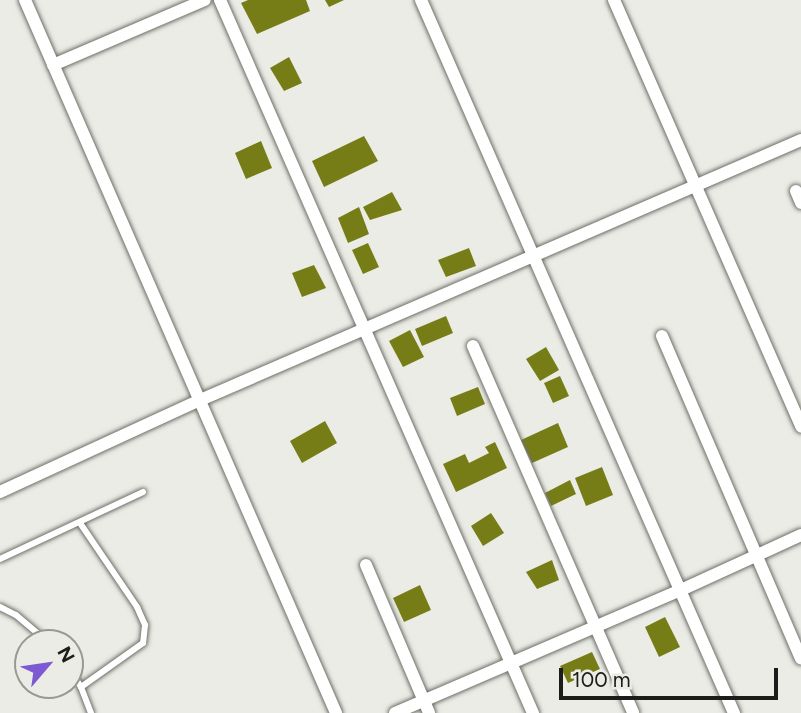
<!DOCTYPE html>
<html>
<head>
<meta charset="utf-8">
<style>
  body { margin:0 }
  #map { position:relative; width:801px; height:713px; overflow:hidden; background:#ecece6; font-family:Figtree,sans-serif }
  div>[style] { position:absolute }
  .building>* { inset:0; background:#777d16 }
  .roads { filter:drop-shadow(0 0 2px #6f6f6a) drop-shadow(0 0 2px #6f6f6a) }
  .lane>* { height:6px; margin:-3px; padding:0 3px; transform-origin:3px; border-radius:3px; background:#fff }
  .street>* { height:12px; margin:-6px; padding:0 6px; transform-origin:6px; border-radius:6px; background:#fff }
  span { translate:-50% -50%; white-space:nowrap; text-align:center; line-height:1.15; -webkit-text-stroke:6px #ecece6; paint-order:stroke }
  .north { position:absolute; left:14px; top:629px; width:70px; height:70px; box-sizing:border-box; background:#ecece6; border:2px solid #999994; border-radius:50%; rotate:61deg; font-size:19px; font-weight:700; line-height:28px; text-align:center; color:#1c1d1a }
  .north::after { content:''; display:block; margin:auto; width:24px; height:32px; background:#7d5ad4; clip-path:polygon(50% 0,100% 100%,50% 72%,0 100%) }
  .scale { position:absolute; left:559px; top:668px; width:219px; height:32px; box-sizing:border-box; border:4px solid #1c1d1a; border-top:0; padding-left:9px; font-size:21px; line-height:24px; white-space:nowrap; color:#1c1d1a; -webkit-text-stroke:5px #ecece6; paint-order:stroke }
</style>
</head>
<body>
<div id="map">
  <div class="building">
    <div style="clip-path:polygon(248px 0,306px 0,310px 11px,257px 34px,241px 3px)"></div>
    <div style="clip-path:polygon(325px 0,344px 0,329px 7px)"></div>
    <div style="clip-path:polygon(289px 57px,302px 83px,284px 91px,270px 68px)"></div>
    <div style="clip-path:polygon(364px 136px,378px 161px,324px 187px,312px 161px)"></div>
    <div style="clip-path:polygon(261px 141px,272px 168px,246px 179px,235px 153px)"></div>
    <div style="clip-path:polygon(392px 192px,402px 210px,370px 220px,363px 207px)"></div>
    <div style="clip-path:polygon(359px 207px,369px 234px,348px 243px,338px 218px)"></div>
    <div style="clip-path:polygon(368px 243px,379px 267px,363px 274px,352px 250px)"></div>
    <div style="clip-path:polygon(469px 248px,476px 266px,446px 277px,438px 260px)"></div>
    <div style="clip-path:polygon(314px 265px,326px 288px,302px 297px,292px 273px)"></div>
    <div style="clip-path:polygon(446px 316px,453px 333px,422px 346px,415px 329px)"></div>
    <div style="clip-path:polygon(410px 330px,424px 357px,403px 367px,389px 341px)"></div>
    <div style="clip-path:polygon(546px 347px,559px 370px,540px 381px,526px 359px)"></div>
    <div style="clip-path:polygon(560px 376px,569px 396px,553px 403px,544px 383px)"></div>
    <div style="clip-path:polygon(478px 387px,485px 404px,457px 416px,450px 398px)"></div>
    <div style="clip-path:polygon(325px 421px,337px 443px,302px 463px,290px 441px)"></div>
    <div style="clip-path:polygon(558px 423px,568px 447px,532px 463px,521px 440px)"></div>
    <div style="clip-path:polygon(495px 442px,507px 468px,456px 492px,443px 464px,465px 454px,469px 463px,489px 453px,485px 447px)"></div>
    <div style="clip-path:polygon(602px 467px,613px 495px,586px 506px,575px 478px)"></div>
    <div style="clip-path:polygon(570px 480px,576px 494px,551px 506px,545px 493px)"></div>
    <div style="clip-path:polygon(491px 513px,504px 533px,483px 546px,471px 526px)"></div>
    <div style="clip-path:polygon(552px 560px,559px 580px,537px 589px,526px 572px)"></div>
    <div style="clip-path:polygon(420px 585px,431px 610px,404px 622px,393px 598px)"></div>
    <div style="clip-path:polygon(665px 617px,680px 647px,659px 657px,645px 627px)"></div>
    <div style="clip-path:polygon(592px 652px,600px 669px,568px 683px,560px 666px)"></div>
  </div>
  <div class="roads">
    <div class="lane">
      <div style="left:80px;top:523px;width:102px;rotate:55.8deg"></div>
      <div style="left:137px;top:607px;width:20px;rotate:66deg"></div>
      <div style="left:145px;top:625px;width:18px;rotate:96deg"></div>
      <div style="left:143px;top:643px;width:76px;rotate:144.6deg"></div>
      <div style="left:0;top:559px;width:158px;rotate:-25.1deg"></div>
      <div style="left:0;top:607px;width:18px;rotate:27deg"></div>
      <div style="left:16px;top:615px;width:43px;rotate:40.3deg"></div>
      <div style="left:70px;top:670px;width:20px;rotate:57deg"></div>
      <div style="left:81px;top:687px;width:28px;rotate:69deg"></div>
    </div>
    <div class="street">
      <div style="left:25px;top:0;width:778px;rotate:66.43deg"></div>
      <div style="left:220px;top:0;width:779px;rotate:66.3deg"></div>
      <div style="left:421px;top:0;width:779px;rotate:66.3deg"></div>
      <div style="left:614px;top:0;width:466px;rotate:66.3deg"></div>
      <div style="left:53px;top:65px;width:165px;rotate:-23.2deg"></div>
      <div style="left:796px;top:191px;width:13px;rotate:67deg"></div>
      <div style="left:662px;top:336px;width:351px;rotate:66.7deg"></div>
      <div style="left:473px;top:346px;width:400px;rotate:66.4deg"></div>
      <div style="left:0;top:492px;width:218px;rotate:-24.7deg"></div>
      <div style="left:198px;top:401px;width:657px;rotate:-23.4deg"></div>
      <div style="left:366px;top:565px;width:161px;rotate:66.9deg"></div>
      <div style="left:395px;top:713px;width:311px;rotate:-23.3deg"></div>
      <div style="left:681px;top:590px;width:132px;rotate:-24.6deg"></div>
    </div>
  </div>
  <div class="north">N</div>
  <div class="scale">100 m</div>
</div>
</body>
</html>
